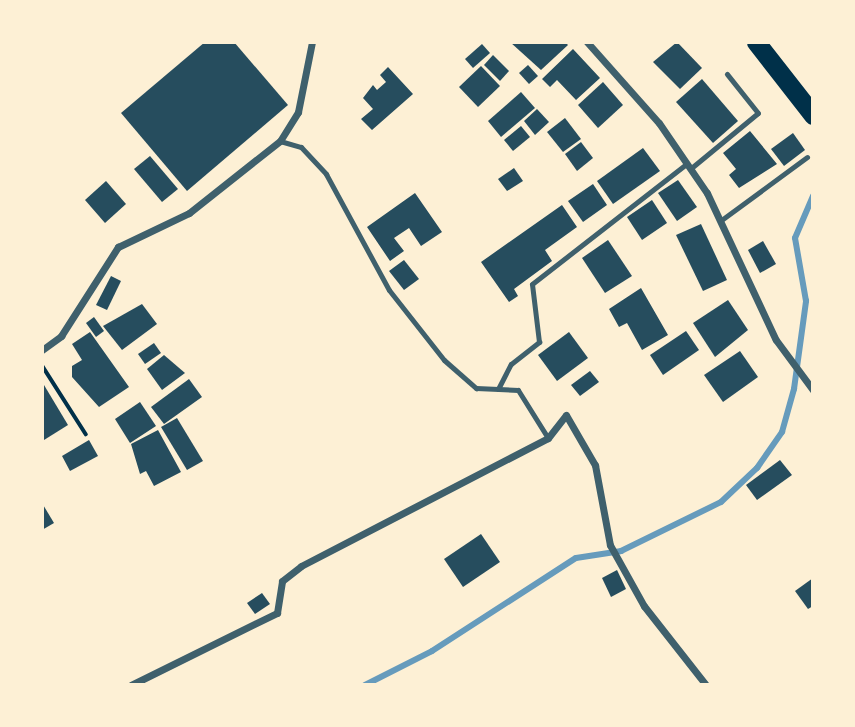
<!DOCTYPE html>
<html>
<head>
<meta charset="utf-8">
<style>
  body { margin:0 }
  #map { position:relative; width:855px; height:727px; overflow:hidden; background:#fdf0d5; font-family:"Exo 2",sans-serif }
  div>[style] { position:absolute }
  .stream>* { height:6px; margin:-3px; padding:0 3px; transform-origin:3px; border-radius:3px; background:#669bbc }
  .building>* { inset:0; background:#264d5e }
  .path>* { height:3.5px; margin:-1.75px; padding:0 1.75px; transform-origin:1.75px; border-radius:1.75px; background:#003049 }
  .service>* { height:5px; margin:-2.5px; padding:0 2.5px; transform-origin:2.5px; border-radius:2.5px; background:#3f606c }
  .minor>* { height:7px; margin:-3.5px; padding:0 3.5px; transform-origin:3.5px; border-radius:3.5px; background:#3f606c }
  .trunk>* { height:19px; margin:-9.5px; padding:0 9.5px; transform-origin:9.5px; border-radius:9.5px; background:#003049 }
  span { translate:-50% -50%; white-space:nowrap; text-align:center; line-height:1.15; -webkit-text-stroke:5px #fdf0d5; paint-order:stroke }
  .frame { position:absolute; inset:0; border:44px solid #fdf0d5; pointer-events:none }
</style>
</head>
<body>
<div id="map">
  <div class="stream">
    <div style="left:365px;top:685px;width:75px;rotate:-26.9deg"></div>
    <div style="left:432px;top:651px;width:171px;rotate:-32.9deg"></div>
    <div style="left:576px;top:558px;width:46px;rotate:-8.8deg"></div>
    <div style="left:621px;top:551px;width:111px;rotate:-26.1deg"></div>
    <div style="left:721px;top:502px;width:50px;rotate:-43.4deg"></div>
    <div style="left:757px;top:468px;width:44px;rotate:-55.2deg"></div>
    <div style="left:782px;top:432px;width:45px;rotate:-74.4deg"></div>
    <div style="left:794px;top:389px;width:89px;rotate:-82.2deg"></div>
    <div style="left:806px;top:301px;width:64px;rotate:-99.9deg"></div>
    <div style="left:795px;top:238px;width:46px;rotate:-66.8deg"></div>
  </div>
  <div class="building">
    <div style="clip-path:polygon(205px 42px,234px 42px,288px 105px,187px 191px,121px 113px)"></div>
    <div style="clip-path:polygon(510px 42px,565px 42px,568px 45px,541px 70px)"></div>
    <div style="clip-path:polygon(677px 42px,702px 68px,680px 89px,653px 62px)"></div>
    <div style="clip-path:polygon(482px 44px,490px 53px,473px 68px,465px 59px)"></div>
    <div style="clip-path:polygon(573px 49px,600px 78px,576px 100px,557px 80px,550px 87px,542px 79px)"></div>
    <div style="clip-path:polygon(493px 55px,509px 71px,500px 81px,484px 65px)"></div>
    <div style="clip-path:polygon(528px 65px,538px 76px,529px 84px,519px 73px)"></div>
    <div style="clip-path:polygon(481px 66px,500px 86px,478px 107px,459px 87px)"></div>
    <div style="clip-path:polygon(388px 67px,413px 94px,372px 130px,361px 119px,373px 109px,363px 98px,373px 85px,377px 90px,386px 82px,380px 75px)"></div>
    <div style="clip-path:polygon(702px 79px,738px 121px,713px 143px,676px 102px)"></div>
    <div style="clip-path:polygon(603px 82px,623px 105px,598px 128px,578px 105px)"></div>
    <div style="clip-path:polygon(521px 92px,535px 108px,501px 137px,488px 121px)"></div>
    <div style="clip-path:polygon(537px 109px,549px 122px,535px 135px,524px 121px)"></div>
    <div style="clip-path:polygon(565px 118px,581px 139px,563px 152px,547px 132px)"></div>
    <div style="clip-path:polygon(521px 126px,530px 137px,513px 151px,504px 140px)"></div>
    <div style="clip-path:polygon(750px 131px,777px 164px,739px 188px,729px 175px,736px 169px,723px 153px)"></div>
    <div style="clip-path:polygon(793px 133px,805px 150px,784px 166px,771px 149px)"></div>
    <div style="clip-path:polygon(581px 142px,593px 158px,577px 171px,565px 154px)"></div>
    <div style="clip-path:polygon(643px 148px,660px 171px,613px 204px,597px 181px)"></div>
    <div style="clip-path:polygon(150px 156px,178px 189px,162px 202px,134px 169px)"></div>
    <div style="clip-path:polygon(514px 168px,523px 181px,507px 191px,498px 179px)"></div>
    <div style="clip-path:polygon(678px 180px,697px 207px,677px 221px,658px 193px)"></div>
    <div style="clip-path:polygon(106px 181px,126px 204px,105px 223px,85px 200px)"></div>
    <div style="clip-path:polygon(593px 184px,607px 205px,583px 222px,568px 201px)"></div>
    <div style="clip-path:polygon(415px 193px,442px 232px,421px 246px,409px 228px,394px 238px,404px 251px,390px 261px,367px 227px)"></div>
    <div style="clip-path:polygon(652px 200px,667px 223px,642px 240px,627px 217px)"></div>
    <div style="clip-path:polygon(562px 205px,577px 227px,545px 250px,552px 261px,514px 289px,518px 296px,509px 302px,481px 262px)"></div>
    <div style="clip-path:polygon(701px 224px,727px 280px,703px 291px,676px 235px)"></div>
    <div style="clip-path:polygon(608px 240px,632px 276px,605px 293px,582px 258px)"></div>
    <div style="clip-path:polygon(763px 241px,776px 264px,760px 273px,748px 250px)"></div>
    <div style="clip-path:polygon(404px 260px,419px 279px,404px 290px,389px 271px)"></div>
    <div style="clip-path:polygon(111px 276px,121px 281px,107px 310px,96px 305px)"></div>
    <div style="clip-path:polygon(641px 288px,668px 335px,642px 350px,627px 323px,619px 327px,609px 309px)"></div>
    <div style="clip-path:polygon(728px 300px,748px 330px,715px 357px,693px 323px)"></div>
    <div style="clip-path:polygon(142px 304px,157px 324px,122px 350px,103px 326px)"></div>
    <div style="clip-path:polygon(94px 317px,104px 331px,96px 337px,86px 323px)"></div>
    <div style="clip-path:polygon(686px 331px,699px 350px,663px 375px,650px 355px)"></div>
    <div style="clip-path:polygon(90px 332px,129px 387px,99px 407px,72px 377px,72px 366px,82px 360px,72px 344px)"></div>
    <div style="clip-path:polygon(569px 332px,588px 358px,557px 381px,538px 355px)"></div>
    <div style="clip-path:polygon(154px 343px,161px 353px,145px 364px,138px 354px)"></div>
    <div style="clip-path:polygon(740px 351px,758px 377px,723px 402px,704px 375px)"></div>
    <div style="clip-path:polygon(164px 355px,185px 373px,162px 390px,147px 369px)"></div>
    <div style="clip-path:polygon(590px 371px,599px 382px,580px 396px,571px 385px)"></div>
    <div style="clip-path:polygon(189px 379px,202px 397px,164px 424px,151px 407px)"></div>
    <div style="clip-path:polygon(44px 385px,68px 425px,44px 440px,42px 439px)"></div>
    <div style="clip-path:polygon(140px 402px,156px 426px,130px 443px,115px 419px)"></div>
    <div style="clip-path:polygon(177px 418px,203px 461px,187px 470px,161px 427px)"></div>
    <div style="clip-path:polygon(158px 430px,181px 472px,154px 486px,146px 471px,140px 474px,131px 444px)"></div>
    <div style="clip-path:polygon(89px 440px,98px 456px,70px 471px,62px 456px)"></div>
    <div style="clip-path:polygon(780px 460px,792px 475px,757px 500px,746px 485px)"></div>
    <div style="clip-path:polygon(42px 503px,54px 523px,42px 530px)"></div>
    <div style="clip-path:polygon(481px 534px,500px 562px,463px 587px,444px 559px)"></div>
    <div style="clip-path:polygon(617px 570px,626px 589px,611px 597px,602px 578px)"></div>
    <div style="clip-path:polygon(813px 578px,813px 606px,808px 609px,795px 591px)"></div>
    <div style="clip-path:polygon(262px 593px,270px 604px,255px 614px,247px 603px)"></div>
  </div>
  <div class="path">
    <div style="left:42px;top:365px;width:82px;rotate:57.5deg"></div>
  </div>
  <div class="service">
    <div style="left:280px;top:141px;width:22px;rotate:16deg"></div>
    <div style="left:301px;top:147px;width:37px;rotate:47deg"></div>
    <div style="left:326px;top:174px;width:132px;rotate:61.5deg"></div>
    <div style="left:389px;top:290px;width:89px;rotate:51.8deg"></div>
    <div style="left:444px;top:360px;width:43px;rotate:41.2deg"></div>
    <div style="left:476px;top:388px;width:42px;rotate:2.7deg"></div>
    <div style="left:518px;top:390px;width:57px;rotate:58deg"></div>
    <div style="left:690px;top:169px;width:88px;rotate:-39.5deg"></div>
    <div style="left:758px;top:113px;width:50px;rotate:-128.5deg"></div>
    <div style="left:720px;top:221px;width:108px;rotate:-36.3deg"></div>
    <div style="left:498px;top:389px;width:28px;rotate:-63deg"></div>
    <div style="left:511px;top:364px;width:36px;rotate:-38deg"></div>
    <div style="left:539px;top:342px;width:58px;rotate:-96.9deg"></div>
    <div style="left:532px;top:284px;width:195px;rotate:-37.9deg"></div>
  </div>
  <div class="minor">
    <div style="left:587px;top:42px;width:108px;rotate:48.4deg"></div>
    <div style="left:659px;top:123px;width:85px;rotate:55.6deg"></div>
    <div style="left:707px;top:193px;width:162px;rotate:64.9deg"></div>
    <div style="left:776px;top:340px;width:62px;rotate:53.5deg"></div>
    <div style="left:42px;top:350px;width:24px;rotate:-36deg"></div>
    <div style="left:61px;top:336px;width:106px;rotate:-57.4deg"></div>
    <div style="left:118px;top:247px;width:79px;rotate:-25.6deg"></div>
    <div style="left:189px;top:213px;width:116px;rotate:-38.4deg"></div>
    <div style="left:280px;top:141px;width:34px;rotate:-58deg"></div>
    <div style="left:298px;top:112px;width:71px;rotate:-78.7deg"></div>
    <div style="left:131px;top:685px;width:163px;rotate:-26.3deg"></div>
    <div style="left:277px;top:613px;width:32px;rotate:-81deg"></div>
    <div style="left:282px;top:581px;width:24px;rotate:-38deg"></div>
    <div style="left:301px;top:566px;width:278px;rotate:-27.4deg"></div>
    <div style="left:548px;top:438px;width:29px;rotate:-52deg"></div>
    <div style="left:566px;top:415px;width:58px;rotate:59.9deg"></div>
    <div style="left:595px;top:465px;width:81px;rotate:79.4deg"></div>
    <div style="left:610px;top:545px;width:70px;rotate:60.9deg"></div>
    <div style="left:644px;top:606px;width:100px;rotate:51.9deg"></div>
  </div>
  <div class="trunk">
    <div style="left:756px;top:42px;width:93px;rotate:52deg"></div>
  </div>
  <div class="frame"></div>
</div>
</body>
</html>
